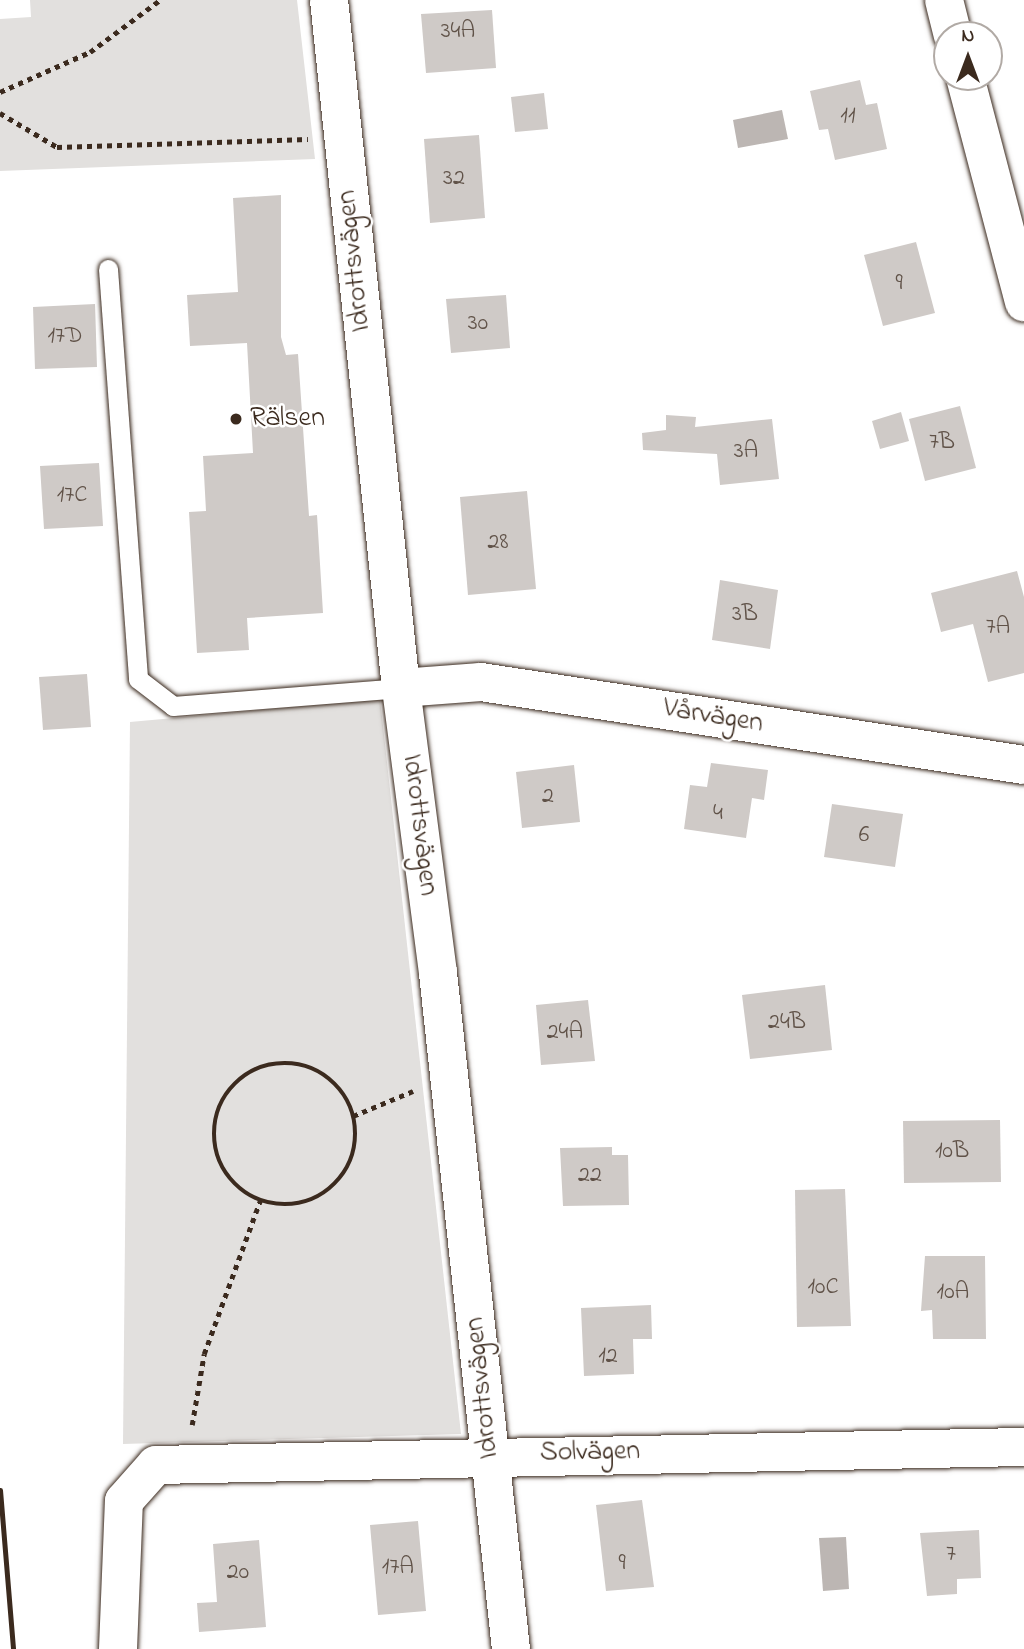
<!DOCTYPE html>
<html>
<head>
<meta charset="utf-8">
<style>
  body { margin:0 }
  #map { position:relative; width:1024px; height:1649px; overflow:hidden; background:#fff; font-family:"Indie Flower",sans-serif }
  div>[style] { position:absolute }
  .green>* { inset:0; background:#e2e0de }
  .water>* { inset:0; background:#bcb6b3 }
  .building>* { inset:0; background:#cfcac7 }
  .path>* { height:4.5px; margin-top:-2.25px; transform-origin:0; background:repeating-linear-gradient(90deg,#3b2a1e 0 5px,transparent 0 10px) }
  .path>.ring { margin:-2.25px; padding:0; box-sizing:content-box; background:none; border:4.5px solid #3b2a1e; border-radius:50% }
  .roads { filter:drop-shadow(0 0 2px #3b2a1e) drop-shadow(0 0 2px #3b2a1e) }
  .service>* { height:19px; margin:-9.5px; padding:0 9.5px; transform-origin:9.5px; border-radius:9.5px; background:#fff }
  .minor>* { height:38px; margin:-19px; padding:0 19px; transform-origin:19px; border-radius:19px; background:#fff }
  .rail>* { height:5px; margin:-2.5px; padding:0 2.5px; transform-origin:2.5px; border-radius:2.5px; background:#3b2a1e }
  .dots>* { width:19px; height:19px; translate:-50% -50%; box-sizing:border-box; border:4px solid #fff; border-radius:50% }
  span { translate:-50% -50%; white-space:nowrap; text-align:center; line-height:1.15; -webkit-text-stroke:5px #fff; paint-order:stroke }
  .number-label { font-size:24px; color:#605248 }
  .number-label span { -webkit-text-stroke-width:0 }
  .street-label { font-size:28px; color:#3b2a1e }
  .poi-label { font-size:28px; color:#3b2a1e }
  .left { translate:0 -50%; text-align:left }
  .north { position:absolute; left:933px; top:21px; width:70px; height:70px; box-sizing:border-box; background:#fff; border:2px solid #b1aaa5; border-radius:50%; rotate:0deg; font-size:19px; font-weight:700; line-height:28px; text-align:center; color:#3b2a1e }
  .north::after { content:''; display:block; margin:auto; width:24px; height:32px; background:#3b2a1e; clip-path:polygon(50% 0,100% 100%,50% 72%,0 100%) }
</style>
</head>
<body>
<div id="map">
  <div class="green">
    <div style="clip-path:polygon(30px 0,297px 0,315px 159px,0 171px,0 19px,31px 17px)"></div>
    <div style="clip-path:polygon(380px 699px,461px 1434px,123px 1444px,130px 722px)"></div>
  </div>
  <div class="water">
    <div style="clip-path:polygon(782px 110px,788px 139px,738px 148px,733px 120px)"></div>
    <div style="clip-path:polygon(846px 1537px,849px 1589px,823px 1591px,819px 1538px)"></div>
  </div>
  <div class="building">
    <div style="clip-path:polygon(492px 10px,496px 68px,426px 73px,421px 14px)"></div>
    <div style="clip-path:polygon(860px 80px,866px 105px,877px 103px,887px 149px,835px 160px,828px 129px,819px 130px,810px 91px)"></div>
    <div style="clip-path:polygon(544px 93px,548px 129px,515px 132px,511px 97px)"></div>
    <div style="clip-path:polygon(479px 135px,485px 218px,430px 223px,424px 139px)"></div>
    <div style="clip-path:polygon(281px 195px,281px 337px,286px 355px,298px 354px,309px 516px,317px 515px,323px 613px,247px 618px,249px 650px,197px 653px,189px 512px,206px 511px,203px 456px,253px 453px,247px 343px,190px 346px,187px 295px,238px 292px,233px 198px)"></div>
    <div style="clip-path:polygon(916px 242px,935px 313px,883px 326px,864px 255px)"></div>
    <div style="clip-path:polygon(506px 295px,510px 348px,451px 353px,446px 299px)"></div>
    <div style="clip-path:polygon(95px 304px,97px 367px,35px 369px,33px 307px)"></div>
    <div style="clip-path:polygon(960px 406px,976px 468px,925px 481px,909px 419px)"></div>
    <div style="clip-path:polygon(901px 412px,909px 441px,880px 449px,872px 421px)"></div>
    <div style="clip-path:polygon(666px 415px,696px 417px,695px 427px,772px 419px,779px 479px,720px 485px,717px 454px,643px 450px,642px 433px,666px 430px)"></div>
    <div style="clip-path:polygon(99px 463px,103px 526px,44px 529px,40px 466px)"></div>
    <div style="clip-path:polygon(527px 491px,536px 589px,468px 595px,460px 497px)"></div>
    <div style="clip-path:polygon(1017px 571px,1024px 597px,1024px 673px,988px 682px,973px 624px,941px 632px,931px 593px)"></div>
    <div style="clip-path:polygon(720px 580px,778px 590px,770px 649px,712px 640px)"></div>
    <div style="clip-path:polygon(87px 674px,91px 727px,43px 730px,39px 677px)"></div>
    <div style="clip-path:polygon(711px 763px,768px 770px,764px 800px,752px 798px,746px 838px,684px 829px,690px 785px,707px 787px)"></div>
    <div style="clip-path:polygon(574px 765px,580px 822px,522px 828px,516px 772px)"></div>
    <div style="clip-path:polygon(832px 804px,903px 814px,895px 867px,824px 857px)"></div>
    <div style="clip-path:polygon(825px 985px,832px 1050px,750px 1059px,742px 995px)"></div>
    <div style="clip-path:polygon(588px 1000px,595px 1061px,541px 1065px,536px 1005px)"></div>
    <div style="clip-path:polygon(1000px 1120px,1001px 1182px,904px 1183px,903px 1121px)"></div>
    <div style="clip-path:polygon(612px 1147px,612px 1155px,628px 1155px,629px 1205px,563px 1206px,560px 1148px)"></div>
    <div style="clip-path:polygon(845px 1189px,851px 1326px,797px 1327px,795px 1190px)"></div>
    <div style="clip-path:polygon(925px 1256px,985px 1256px,986px 1339px,933px 1339px,932px 1310px,921px 1311px)"></div>
    <div style="clip-path:polygon(651px 1305px,652px 1339px,633px 1339px,634px 1374px,584px 1376px,581px 1308px)"></div>
    <div style="clip-path:polygon(642px 1500px,654px 1587px,606px 1591px,596px 1505px)"></div>
    <div style="clip-path:polygon(418px 1521px,426px 1611px,378px 1615px,370px 1525px)"></div>
    <div style="clip-path:polygon(979px 1530px,981px 1578px,957px 1579px,957px 1594px,927px 1596px,920px 1533px)"></div>
    <div style="clip-path:polygon(259px 1540px,266px 1627px,199px 1632px,197px 1603px,217px 1602px,213px 1544px)"></div>
  </div>
  <div class="path">
    <div style="left:0;top:92px;width:98px;rotate:-24deg"></div>
    <div style="left:90px;top:52px;width:87px;rotate:-36.6deg"></div>
    <div style="left:0;top:113px;width:66px;rotate:30.8deg"></div>
    <div style="left:57px;top:147px;width:251px;rotate:-1.8deg"></div>
    <div class="ring" style="left:214px;top:1063px;width:137.5px;height:137.5px"></div>
    <div style="left:353px;top:1116px;width:65px;rotate:-22.6deg"></div>
    <div style="left:192px;top:1425px;width:72px;rotate:-80.4deg"></div>
    <div style="left:204px;top:1354px;width:163px;rotate:-69.9deg"></div>
  </div>
  <div class="roads">
    <div class="service">
      <div style="left:108px;top:269px;width:411px;rotate:85.8deg"></div>
      <div style="left:138px;top:679px;width:44px;rotate:37.6deg"></div>
      <div style="left:173px;top:706px;width:229px;rotate:-4.5deg"></div>
    </div>
    <div class="minor">
      <div style="left:329px;top:0;width:692px;rotate:84.03deg"></div>
      <div style="left:401px;top:688px;width:287px;rotate:82.6deg"></div>
      <div style="left:438px;top:973px;width:680px;rotate:83.84deg"></div>
      <div style="left:944px;top:0;width:36px;rotate:76deg"></div>
      <div style="left:965px;top:77px;width:233px;rotate:75.3deg"></div>
      <div style="left:401px;top:688px;width:80px;rotate:-4.3deg"></div>
      <div style="left:481px;top:682px;width:549px;rotate:8.69deg"></div>
      <div style="left:118px;top:1649px;width:148px;rotate:-87.7deg"></div>
      <div style="left:124px;top:1501px;width:48px;rotate:-48.4deg"></div>
      <div style="left:156px;top:1465px;width:868px;rotate:-1.19deg"></div>
    </div>
  </div>
  <div class="rail">
    <div style="left:0;top:1490px;width:160px;rotate:85.3deg"></div>
  </div>
  <div class="dots">
    <div style="left:236px;top:419px;background:#3b2a1e"></div>
  </div>
  <div class="number-label">
    <span style="left:458px;top:32px">34A</span>
    <span style="left:848px;top:117px">11</span>
    <span style="left:454px;top:179px">32</span>
    <span style="left:899px;top:284px">9</span>
    <span style="left:478px;top:324px">30</span>
    <span style="left:65px;top:337px">17D</span>
    <span style="left:942px;top:443px">7B</span>
    <span style="left:746px;top:452px">3A</span>
    <span style="left:72px;top:496px">17C</span>
    <span style="left:498px;top:543px">28</span>
    <span style="left:745px;top:615px">3B</span>
    <span style="left:998px;top:628px">7A</span>
    <span style="left:548px;top:797px">2</span>
    <span style="left:718px;top:814px">4</span>
    <span style="left:864px;top:836px">6</span>
    <span style="left:787px;top:1023px">24B</span>
    <span style="left:565px;top:1033px">24A</span>
    <span style="left:952px;top:1152px">10B</span>
    <span style="left:590px;top:1176px">22</span>
    <span style="left:823px;top:1288px">10C</span>
    <span style="left:953px;top:1293px">10A</span>
    <span style="left:608px;top:1357px">12</span>
    <span style="left:951px;top:1555px">7</span>
    <span style="left:622px;top:1564px">9</span>
    <span style="left:398px;top:1568px">17A</span>
    <span style="left:238px;top:1573px">20</span>
  </div>
  <div class="street-label">
    <span style="left:355px;top:261px;rotate:-96deg">Idrottsvägen</span>
    <span style="left:713px;top:717px;rotate:9deg">Vårvägen</span>
    <span style="left:419px;top:825px;rotate:83deg">Idrottsvägen</span>
    <span style="left:483px;top:1388px;rotate:-96deg">Idrottsvägen</span>
    <span style="left:590px;top:1453px;rotate:-1deg">Solvägen</span>
  </div>
  <div class="poi-label">
    <span class="left" style="left:250px;top:419px">Rälsen</span>
  </div>
  <div class="north">N</div>
</div>
</body>
</html>
